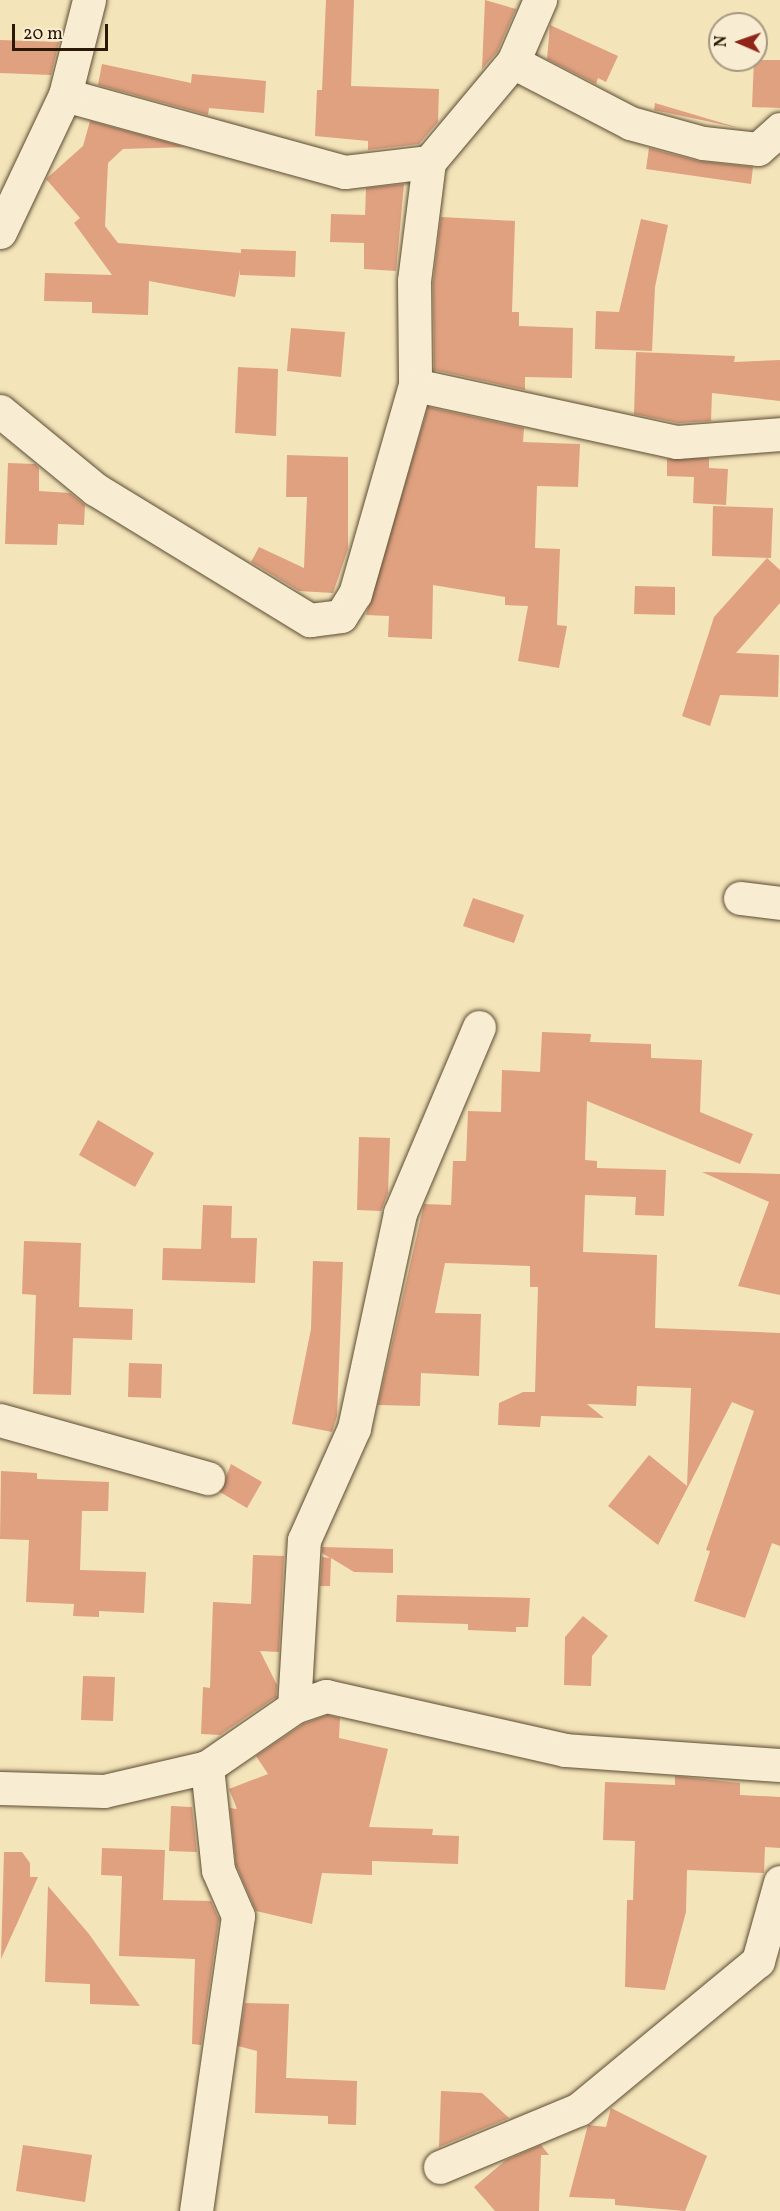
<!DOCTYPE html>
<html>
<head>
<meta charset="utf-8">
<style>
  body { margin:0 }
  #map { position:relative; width:780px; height:2211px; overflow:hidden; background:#f4e4b9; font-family:Vollkorn,serif }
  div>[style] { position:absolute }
  .building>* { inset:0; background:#dfa180 }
  .roads { filter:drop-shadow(0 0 2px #5c4c33) drop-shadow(0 0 2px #5c4c33) }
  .street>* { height:33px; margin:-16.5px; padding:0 16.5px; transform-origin:16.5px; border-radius:16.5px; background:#f8edd2 }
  span { translate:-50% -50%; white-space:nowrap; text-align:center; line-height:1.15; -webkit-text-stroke:6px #f8edd2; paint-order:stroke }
  .north { position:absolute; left:708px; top:12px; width:60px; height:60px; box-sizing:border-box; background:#f8edd2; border:2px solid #a69880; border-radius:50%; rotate:272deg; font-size:16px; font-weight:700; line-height:24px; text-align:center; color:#2a1906 }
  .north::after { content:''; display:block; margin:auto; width:21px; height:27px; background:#8f2418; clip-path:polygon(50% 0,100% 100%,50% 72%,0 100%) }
  .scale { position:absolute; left:12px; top:24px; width:96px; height:27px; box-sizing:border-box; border:3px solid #2a1906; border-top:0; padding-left:8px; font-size:18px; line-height:21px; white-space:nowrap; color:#2a1906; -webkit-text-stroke:4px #f8edd2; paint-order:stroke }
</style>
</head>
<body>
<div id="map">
  <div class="building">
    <div style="clip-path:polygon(326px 0,354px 0,351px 86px,439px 89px,438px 122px,419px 144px,368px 150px,368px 141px,315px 136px,317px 90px,322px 90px)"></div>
    <div style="clip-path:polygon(485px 0,516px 9px,497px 52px,482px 69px)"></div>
    <div style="clip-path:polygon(550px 25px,618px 56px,606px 82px,598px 78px,596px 84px,547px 59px)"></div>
    <div style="clip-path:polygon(0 40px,59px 42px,51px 75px,0 73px)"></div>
    <div style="clip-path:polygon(754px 60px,780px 60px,780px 108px,752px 107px)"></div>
    <div style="clip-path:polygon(102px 64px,191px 83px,192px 74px,266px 81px,264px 113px,209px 108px,208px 115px,98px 85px)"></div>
    <div style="clip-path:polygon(655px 103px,739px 128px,654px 110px)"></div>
    <div style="clip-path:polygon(90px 121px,185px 147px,123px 149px,108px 163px,105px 226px,118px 243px,241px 253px,241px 249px,296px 251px,295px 277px,240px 275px,240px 270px,235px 297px,149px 281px,148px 315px,92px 313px,92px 302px,44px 301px,45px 273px,112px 275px,74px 223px,80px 218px,46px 179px,83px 146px)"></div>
    <div style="clip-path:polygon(649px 148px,698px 161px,753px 167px,751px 184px,646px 169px)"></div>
    <div style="clip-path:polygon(404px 184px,396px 271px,364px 269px,364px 243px,330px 242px,331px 214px,365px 215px,366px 188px)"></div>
    <div style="clip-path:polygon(441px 217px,515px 221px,512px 312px,519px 312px,519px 326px,573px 328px,572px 378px,525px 377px,525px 390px,434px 370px,433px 282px)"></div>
    <div style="clip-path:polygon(641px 219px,668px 225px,655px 287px,652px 351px,595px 349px,596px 311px,619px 312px)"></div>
    <div style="clip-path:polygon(291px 328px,345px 332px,341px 377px,287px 371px)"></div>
    <div style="clip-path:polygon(636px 352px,735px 356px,734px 362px,780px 360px,780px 401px,712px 393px,711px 421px,678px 423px,634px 414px)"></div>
    <div style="clip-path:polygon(238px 367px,278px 369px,276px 436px,235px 433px)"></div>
    <div style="clip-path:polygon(428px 407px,524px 428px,523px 442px,580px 444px,578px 487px,537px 486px,535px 548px,560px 549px,557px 625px,567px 626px,559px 668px,518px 661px,528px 606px,505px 605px,505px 597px,433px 585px,432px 639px,388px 637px,389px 616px,366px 615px)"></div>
    <div style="clip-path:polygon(287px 455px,348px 457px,348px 549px,333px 593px,299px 591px,251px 562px,259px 547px,304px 568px,307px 497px,286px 497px)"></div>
    <div style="clip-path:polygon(709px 458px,709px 468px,728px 469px,726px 505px,693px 503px,694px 477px,667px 476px,667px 459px)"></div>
    <div style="clip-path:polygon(8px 463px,35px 464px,39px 468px,39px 491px,70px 493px,85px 505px,84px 525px,58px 524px,57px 545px,5px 544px)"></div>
    <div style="clip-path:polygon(713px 506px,773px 508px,771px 558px,712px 556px)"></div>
    <div style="clip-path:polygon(767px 558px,780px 570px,780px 603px,736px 653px,779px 655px,778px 697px,720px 695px,710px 726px,682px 716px,714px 617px)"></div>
    <div style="clip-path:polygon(635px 586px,675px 587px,675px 615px,634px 614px)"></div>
    <div style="clip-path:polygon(473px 898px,524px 915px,514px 943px,463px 926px)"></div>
    <div style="clip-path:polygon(542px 1032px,591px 1034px,590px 1042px,651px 1044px,651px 1058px,702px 1060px,700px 1112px,753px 1134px,740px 1164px,587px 1101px,585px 1160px,597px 1161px,597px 1168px,666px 1170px,664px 1216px,635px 1215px,636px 1197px,585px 1195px,583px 1252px,657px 1255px,655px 1328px,780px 1333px,780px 1546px,772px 1543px,745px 1618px,694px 1601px,710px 1551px,706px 1550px,754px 1411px,732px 1402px,658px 1545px,608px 1506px,649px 1455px,687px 1486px,691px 1388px,637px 1386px,636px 1406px,587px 1404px,604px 1418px,541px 1416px,540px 1427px,498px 1425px,499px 1403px,523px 1392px,535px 1392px,538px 1287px,530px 1287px,530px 1266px,445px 1263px,435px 1313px,481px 1314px,479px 1376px,421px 1373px,420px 1406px,378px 1405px,424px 1204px,451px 1205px,453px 1161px,466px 1161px,468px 1111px,501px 1112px,502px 1070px,540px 1072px)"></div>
    <div style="clip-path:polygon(98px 1120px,154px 1153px,135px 1187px,79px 1155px)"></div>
    <div style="clip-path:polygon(359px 1137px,390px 1138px,388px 1193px,381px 1211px,357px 1210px)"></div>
    <div style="clip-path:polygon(702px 1172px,780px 1174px,780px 1295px,738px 1286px,769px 1202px)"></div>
    <div style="clip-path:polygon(203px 1205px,232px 1206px,231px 1238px,257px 1238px,255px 1283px,162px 1280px,163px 1248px,201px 1249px)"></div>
    <div style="clip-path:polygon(24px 1241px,81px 1243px,79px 1307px,133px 1309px,132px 1340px,73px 1338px,71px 1395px,33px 1394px,36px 1295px,22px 1294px)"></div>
    <div style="clip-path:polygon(313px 1261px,343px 1262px,337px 1416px,332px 1432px,292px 1424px,311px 1329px)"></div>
    <div style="clip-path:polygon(129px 1363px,162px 1364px,161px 1398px,128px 1397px)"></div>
    <div style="clip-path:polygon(231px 1464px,262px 1482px,247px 1508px,220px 1492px)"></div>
    <div style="clip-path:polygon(1px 1471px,37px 1473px,37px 1479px,109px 1482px,108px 1511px,82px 1511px,80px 1570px,146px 1572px,144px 1613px,99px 1611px,99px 1617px,73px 1616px,74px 1604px,26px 1602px,29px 1540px,0 1539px)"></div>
    <div style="clip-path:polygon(322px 1547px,393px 1549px,393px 1573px,354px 1572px,331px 1558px,330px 1586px,320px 1586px,322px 1557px,330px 1558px,322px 1553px)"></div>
    <div style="clip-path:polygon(253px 1555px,284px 1556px,279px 1652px,260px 1651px,277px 1685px,276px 1697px,220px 1735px,201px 1734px,203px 1687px,210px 1688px,213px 1602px,251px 1604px)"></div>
    <div style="clip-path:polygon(397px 1595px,530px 1598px,528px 1627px,516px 1627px,516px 1632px,468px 1630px,468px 1624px,396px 1622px)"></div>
    <div style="clip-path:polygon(583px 1616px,608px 1636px,592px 1656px,591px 1686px,564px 1685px,565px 1637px)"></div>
    <div style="clip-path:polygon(83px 1676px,115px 1677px,113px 1721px,81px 1720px)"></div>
    <div style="clip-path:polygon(327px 1715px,340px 1718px,339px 1738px,388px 1749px,369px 1827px,433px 1829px,432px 1835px,459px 1836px,458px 1864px,372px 1861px,372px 1875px,322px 1873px,312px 1924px,256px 1911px,236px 1865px,230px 1808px,237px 1809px,229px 1789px,268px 1774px,256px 1756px,303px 1724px)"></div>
    <div style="clip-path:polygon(675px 1776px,740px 1783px,740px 1795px,780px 1797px,780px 1848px,765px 1847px,764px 1873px,687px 1870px,686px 1912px,665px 1990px,625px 1987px,627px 1900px,633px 1900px,635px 1841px,603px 1840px,605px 1782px,675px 1785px)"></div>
    <div style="clip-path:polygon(171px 1806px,192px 1807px,197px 1852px,169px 1851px)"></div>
    <div style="clip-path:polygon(102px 1848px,165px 1850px,163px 1900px,211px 1901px,219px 1919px,201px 2045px,192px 2044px,195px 1959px,119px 1956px,122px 1876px,101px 1875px)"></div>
    <div style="clip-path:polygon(4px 1852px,22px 1852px,30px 1863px,30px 1877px,38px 1877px,1px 1959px)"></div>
    <div style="clip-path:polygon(48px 1886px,89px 1934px,140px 2006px,90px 2004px,90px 1984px,45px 1982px)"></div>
    <div style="clip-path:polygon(245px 2003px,289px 2004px,286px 2078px,357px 2081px,356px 2125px,328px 2124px,328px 2116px,255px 2113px,257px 2051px,238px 2046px)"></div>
    <div style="clip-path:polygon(441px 2091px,482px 2093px,509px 2118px,439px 2147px)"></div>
    <div style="clip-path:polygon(611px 2108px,707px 2156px,685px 2211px,615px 2205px,615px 2199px,569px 2197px,588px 2125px,606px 2127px)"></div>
    <div style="clip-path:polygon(23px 2145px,92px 2155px,85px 2202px,16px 2191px)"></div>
    <div style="clip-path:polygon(541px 2145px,549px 2155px,541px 2155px,539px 2211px,495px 2211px,474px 2187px,506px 2160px)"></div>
  </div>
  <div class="roads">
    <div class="street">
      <div style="left:513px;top:62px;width:132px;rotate:27.5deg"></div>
      <div style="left:630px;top:123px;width:76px;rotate:15.3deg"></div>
      <div style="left:703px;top:143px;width:55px;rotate:6.2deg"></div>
      <div style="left:758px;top:149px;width:30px;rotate:-42deg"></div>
      <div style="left:65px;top:95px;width:290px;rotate:15.4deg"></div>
      <div style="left:345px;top:172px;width:85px;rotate:-6.8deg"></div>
      <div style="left:429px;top:162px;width:120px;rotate:97.2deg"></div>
      <div style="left:414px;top:281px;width:104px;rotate:89.4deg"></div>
      <div style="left:415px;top:385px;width:268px;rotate:12.3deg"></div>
      <div style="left:677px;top:442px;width:103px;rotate:-4.4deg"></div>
      <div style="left:429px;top:162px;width:131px;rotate:-50deg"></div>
      <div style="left:513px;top:62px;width:68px;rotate:-66.5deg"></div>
      <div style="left:0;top:232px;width:152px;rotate:-64.6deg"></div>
      <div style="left:65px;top:95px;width:98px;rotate:-75.8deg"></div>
      <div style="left:0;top:411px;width:123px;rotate:39.4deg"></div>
      <div style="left:95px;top:489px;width:252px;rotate:31.4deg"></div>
      <div style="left:310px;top:620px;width:31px;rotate:-7deg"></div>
      <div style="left:341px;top:616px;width:26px;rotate:-58deg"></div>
      <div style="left:355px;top:594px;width:217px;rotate:-74deg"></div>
      <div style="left:740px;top:898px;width:40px;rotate:7.1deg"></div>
      <div style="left:0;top:1420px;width:216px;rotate:15.6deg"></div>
      <div style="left:294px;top:1707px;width:167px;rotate:-86.6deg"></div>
      <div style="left:304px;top:1540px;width:123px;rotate:-65.9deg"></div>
      <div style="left:354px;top:1428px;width:220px;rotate:-77.9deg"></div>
      <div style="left:400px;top:1213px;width:202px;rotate:-67deg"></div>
      <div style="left:0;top:1788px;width:104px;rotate:1.7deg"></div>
      <div style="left:104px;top:1791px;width:106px;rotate:-13.1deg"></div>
      <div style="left:207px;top:1767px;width:106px;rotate:-34.6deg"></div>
      <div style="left:294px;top:1707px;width:34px;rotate:-19deg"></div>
      <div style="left:326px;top:1696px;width:245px;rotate:12.7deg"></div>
      <div style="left:565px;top:1750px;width:216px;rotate:4deg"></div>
      <div style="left:440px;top:2167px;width:151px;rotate:-22.6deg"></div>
      <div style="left:579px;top:2109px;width:232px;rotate:-39.6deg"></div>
      <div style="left:758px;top:1961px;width:82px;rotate:-74.4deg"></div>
      <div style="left:196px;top:2211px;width:298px;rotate:-81.9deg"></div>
      <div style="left:238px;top:1916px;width:50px;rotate:-113.5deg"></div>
      <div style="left:218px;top:1870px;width:104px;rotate:-96.1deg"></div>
    </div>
  </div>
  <div class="north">N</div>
  <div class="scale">20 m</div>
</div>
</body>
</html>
